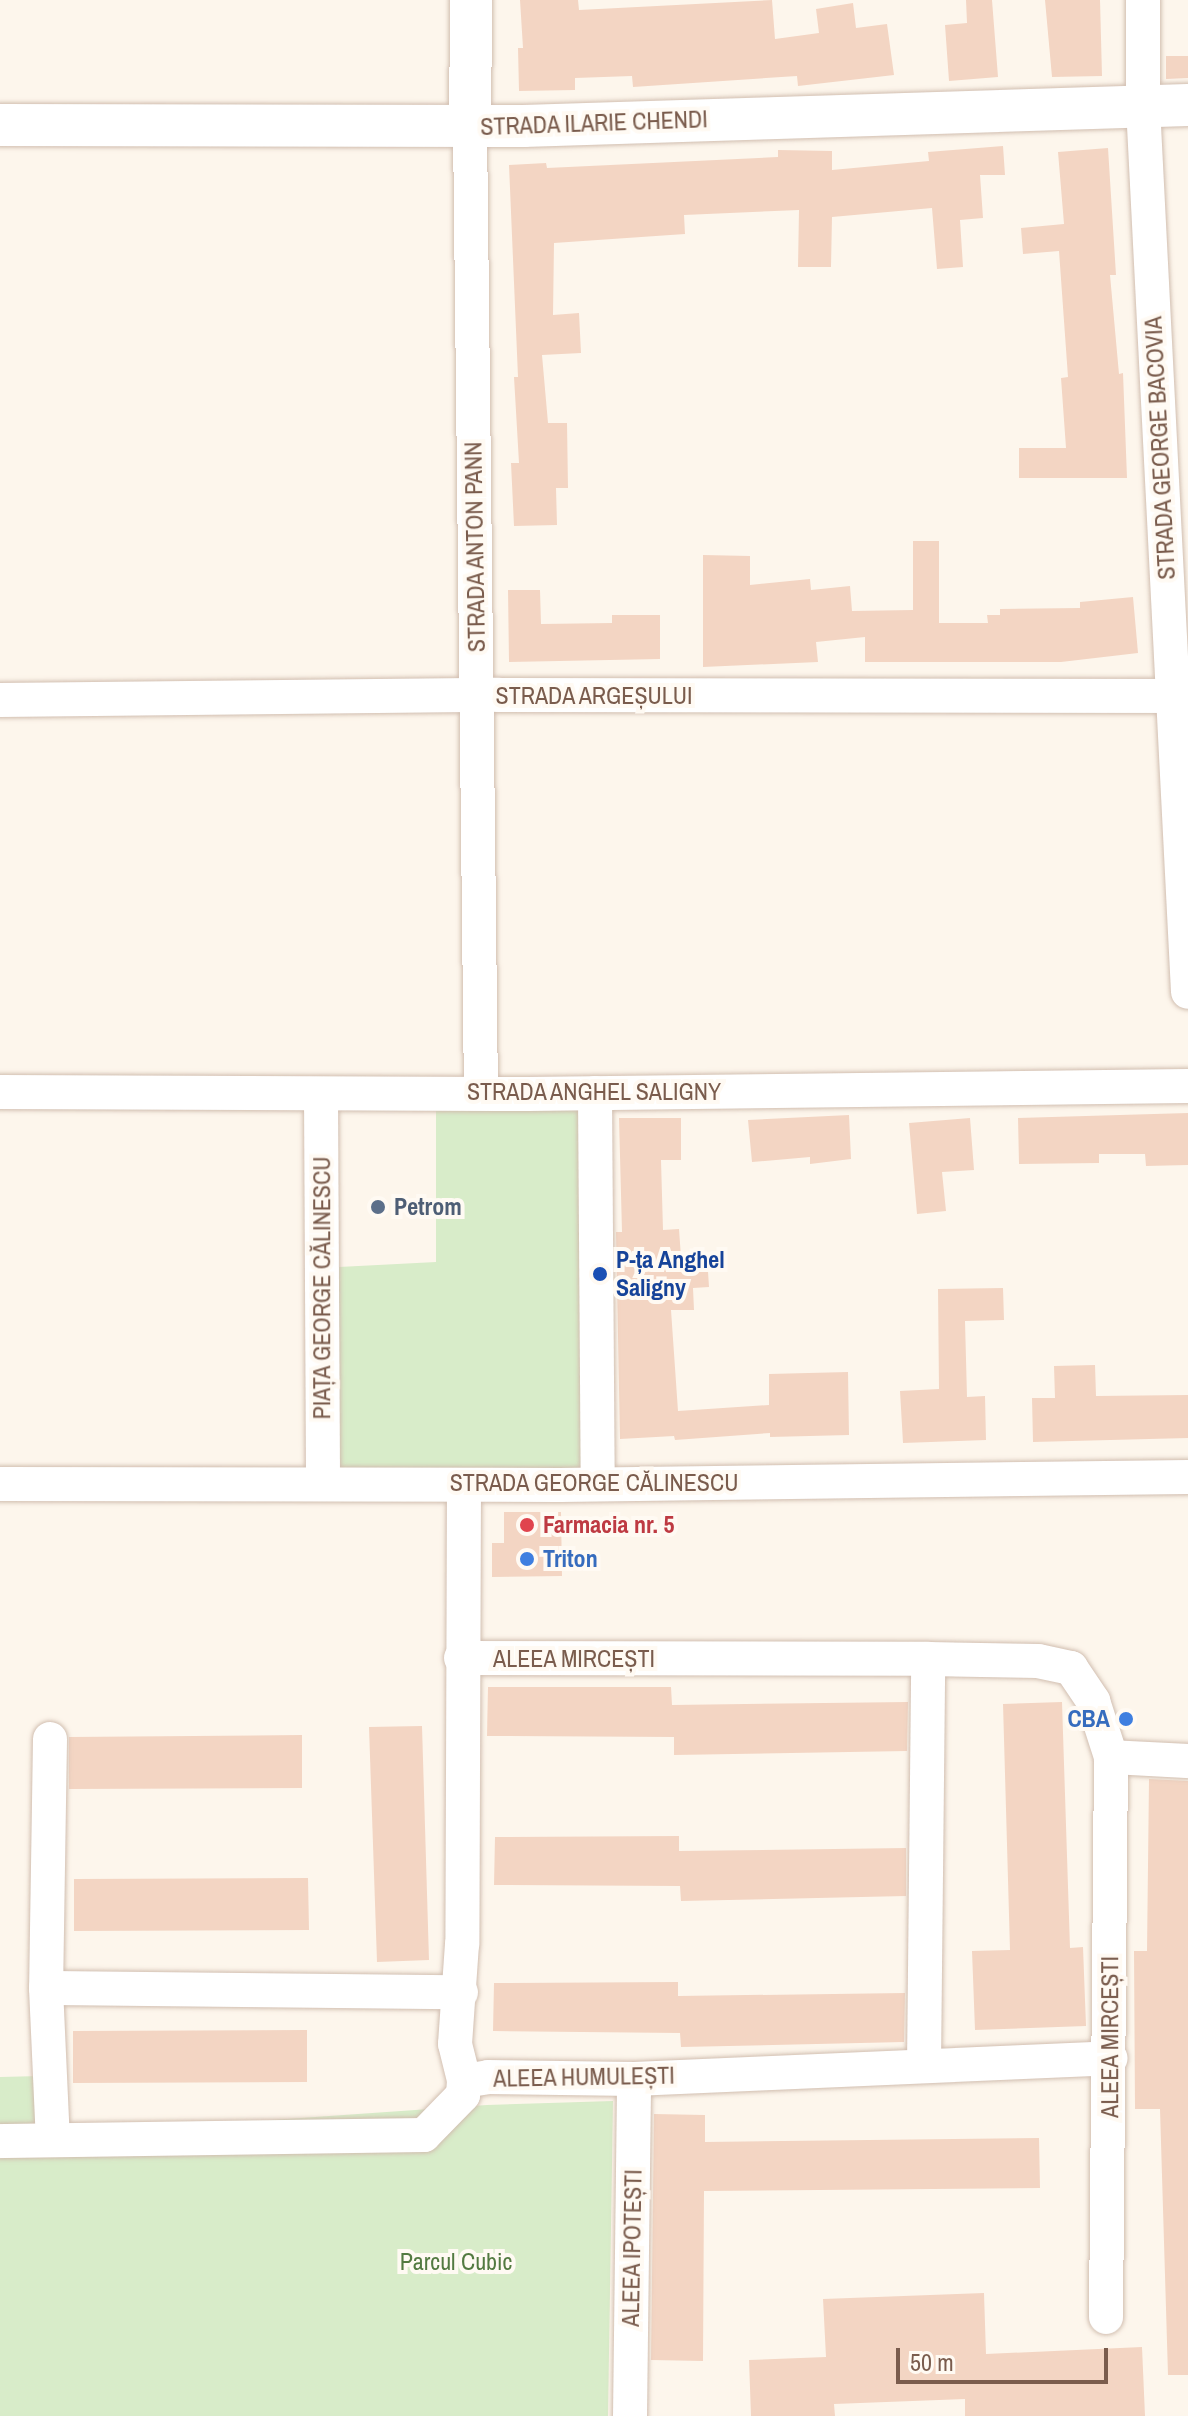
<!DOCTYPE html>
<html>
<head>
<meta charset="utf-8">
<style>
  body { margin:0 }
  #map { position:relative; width:1188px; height:2416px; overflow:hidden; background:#fdf6ec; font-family:"Archivo Narrow",sans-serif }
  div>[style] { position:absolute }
  .green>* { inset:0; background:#d8ecc9 }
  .building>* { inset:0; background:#f3d5c3 }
  .roads { filter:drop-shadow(0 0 2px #d1beb0) drop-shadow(0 0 2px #d1beb0) }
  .minor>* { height:34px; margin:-17px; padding:0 17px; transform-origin:17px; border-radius:17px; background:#fff }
  .tertiary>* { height:42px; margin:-21px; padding:0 21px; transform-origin:21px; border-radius:21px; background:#fff }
  .dots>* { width:22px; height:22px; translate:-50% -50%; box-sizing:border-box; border:4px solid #fffaf3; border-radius:50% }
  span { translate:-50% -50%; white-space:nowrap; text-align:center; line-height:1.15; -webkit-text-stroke:8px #fffaf3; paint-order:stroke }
  .street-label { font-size:24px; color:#7a5c4d }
  .service-label { font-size:24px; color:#4e5e75; font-weight:700 }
  .left { translate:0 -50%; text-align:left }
  .transit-label { font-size:24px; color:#164399; font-weight:700 }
  .health-label { font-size:24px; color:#be3a42; font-weight:700 }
  .shop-label { font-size:24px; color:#366cbe; font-weight:700 }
  .right { translate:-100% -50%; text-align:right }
  .park-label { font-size:24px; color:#537a41 }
  .scale { position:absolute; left:896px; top:2348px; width:212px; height:36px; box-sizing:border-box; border:4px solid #7a5c4d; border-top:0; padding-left:10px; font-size:24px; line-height:28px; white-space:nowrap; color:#7a5c4d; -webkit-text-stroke:6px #fffaf3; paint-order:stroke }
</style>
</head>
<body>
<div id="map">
  <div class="green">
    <div style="clip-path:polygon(436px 1107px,588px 1107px,589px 1473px,335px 1471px,339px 1267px,436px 1262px)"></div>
    <div style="clip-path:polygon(41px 2076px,45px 2129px,0 2129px,0 2077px)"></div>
    <div style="clip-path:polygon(613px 2101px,608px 2416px,0 2416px,0 2139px,487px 2105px)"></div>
  </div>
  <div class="building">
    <div style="clip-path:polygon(520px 0,578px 0,579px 10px,772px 0,775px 39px,819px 33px,816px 9px,853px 3px,856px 28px,887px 24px,894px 75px,798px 86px,797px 76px,633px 87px,632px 76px,575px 78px,575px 90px,519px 91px,518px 48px,523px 48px)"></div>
    <div style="clip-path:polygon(966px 0,992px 0,998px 77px,949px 81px,945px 25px,967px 23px)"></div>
    <div style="clip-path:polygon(1045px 0,1100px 0,1102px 76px,1052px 77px)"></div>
    <div style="clip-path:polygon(1166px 56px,1188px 56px,1188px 78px,1166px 79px)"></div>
    <div style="clip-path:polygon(1003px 146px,1005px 175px,980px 175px,983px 218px,960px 220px,963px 267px,937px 269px,932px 208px,832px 217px,831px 267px,798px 267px,799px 210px,684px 215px,685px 234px,554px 243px,553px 315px,579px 313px,581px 353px,542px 355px,548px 423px,567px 423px,568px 488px,556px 488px,557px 525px,514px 526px,511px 463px,519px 463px,514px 377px,518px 377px,509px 165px,546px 163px,547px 168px,778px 157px,778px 150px,832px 151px,832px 170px,929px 161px,928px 152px)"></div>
    <div style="clip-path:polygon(1108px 148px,1116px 275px,1110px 275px,1119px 374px,1123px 373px,1127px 478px,1019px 478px,1019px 448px,1066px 448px,1061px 378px,1068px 377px,1059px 251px,1023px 254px,1021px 228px,1064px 224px,1058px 152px)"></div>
    <div style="clip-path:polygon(913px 541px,939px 541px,939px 623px,988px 623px,987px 615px,1000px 615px,1000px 609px,1080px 608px,1080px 602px,1133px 597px,1138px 653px,1061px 662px,865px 662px,865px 637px,816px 642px,818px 662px,703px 667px,703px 555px,750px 556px,750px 585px,810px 579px,811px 590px,850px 586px,852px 611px,913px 610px)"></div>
    <div style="clip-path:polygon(508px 590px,540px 590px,541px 624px,612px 623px,612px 615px,660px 615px,660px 659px,509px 662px)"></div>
    <div style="clip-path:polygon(1188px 1113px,1188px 1165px,1146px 1166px,1145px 1154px,1099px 1154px,1099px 1163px,1019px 1164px,1018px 1118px)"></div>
    <div style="clip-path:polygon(849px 1115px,851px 1159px,810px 1164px,810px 1157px,752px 1162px,748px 1120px)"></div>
    <div style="clip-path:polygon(619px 1118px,681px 1118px,681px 1160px,661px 1160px,663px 1230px,679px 1229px,681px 1257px,707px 1256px,709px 1287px,693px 1288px,694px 1310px,671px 1310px,678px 1411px,769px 1405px,769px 1374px,848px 1372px,849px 1435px,770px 1437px,770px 1433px,675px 1440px,674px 1436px,620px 1439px,616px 1232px,622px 1232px)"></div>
    <div style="clip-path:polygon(970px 1118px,974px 1170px,942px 1172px,946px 1211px,917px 1214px,909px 1123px)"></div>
    <div style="clip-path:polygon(1003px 1288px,1004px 1320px,965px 1321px,967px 1397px,985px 1396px,986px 1440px,903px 1443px,900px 1391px,939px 1389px,938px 1289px)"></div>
    <div style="clip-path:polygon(1095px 1365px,1096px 1396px,1188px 1395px,1188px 1438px,1033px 1442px,1032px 1398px,1055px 1398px,1054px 1366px)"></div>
    <div style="clip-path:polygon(504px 1512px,561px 1512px,562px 1576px,492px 1577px,492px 1543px,504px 1543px)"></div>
    <div style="clip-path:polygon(488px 1687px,671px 1687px,672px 1705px,908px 1702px,907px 1751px,674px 1755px,674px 1737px,487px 1736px)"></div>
    <div style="clip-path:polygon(1062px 1702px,1070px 1948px,1083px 1947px,1086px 2026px,975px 2030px,972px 1951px,1010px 1950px,1003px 1704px)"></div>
    <div style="clip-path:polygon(422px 1726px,429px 1960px,377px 1962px,369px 1727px)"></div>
    <div style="clip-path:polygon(302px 1735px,302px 1788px,69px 1789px,69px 1737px)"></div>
    <div style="clip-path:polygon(1149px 1779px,1188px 1781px,1188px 2375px,1168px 2375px,1160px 2109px,1135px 2109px,1134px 1951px,1147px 1951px)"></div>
    <div style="clip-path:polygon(679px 1836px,679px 1851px,906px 1848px,906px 1896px,681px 1901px,680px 1886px,494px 1885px,495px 1837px)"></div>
    <div style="clip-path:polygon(308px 1878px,309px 1930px,74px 1931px,74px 1879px)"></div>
    <div style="clip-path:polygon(678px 1982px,678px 1996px,905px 1993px,904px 2042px,681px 2047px,680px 2033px,493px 2031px,494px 1983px)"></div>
    <div style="clip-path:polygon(307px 2030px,307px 2082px,73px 2083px,73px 2031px)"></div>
    <div style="clip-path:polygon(654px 2114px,705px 2115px,705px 2142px,1039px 2138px,1040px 2188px,704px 2191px,703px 2361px,651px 2360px)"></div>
    <div style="clip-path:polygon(984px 2293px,986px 2354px,1142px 2347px,1145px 2416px,965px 2416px,965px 2399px,834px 2404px,835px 2416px,751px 2416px,749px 2360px,826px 2357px,823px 2299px)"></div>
  </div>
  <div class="roads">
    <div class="minor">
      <div style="left:1143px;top:0;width:106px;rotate:90deg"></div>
      <div style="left:1143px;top:106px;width:887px;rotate:87.09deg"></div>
      <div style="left:470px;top:126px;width:967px;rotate:89.35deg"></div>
      <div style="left:0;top:700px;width:499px;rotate:-0.6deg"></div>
      <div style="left:499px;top:695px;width:689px;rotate:0.08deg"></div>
      <div style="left:0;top:1092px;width:528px;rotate:0.22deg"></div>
      <div style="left:528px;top:1094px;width:660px;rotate:-0.69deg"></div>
      <div style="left:595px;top:1093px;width:391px;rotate:89.6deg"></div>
      <div style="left:321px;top:1094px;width:387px;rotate:89.7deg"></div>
      <div style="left:0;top:1484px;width:560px;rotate:0.1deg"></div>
      <div style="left:560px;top:1485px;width:628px;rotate:-0.73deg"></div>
      <div style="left:464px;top:1485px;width:459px;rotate:90.2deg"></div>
      <div style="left:462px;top:1944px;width:100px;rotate:94deg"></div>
      <div style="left:455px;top:2044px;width:38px;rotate:76deg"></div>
      <div style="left:464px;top:2081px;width:24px;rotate:-9deg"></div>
      <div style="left:488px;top:2077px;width:146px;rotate:0.8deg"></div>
      <div style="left:634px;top:2079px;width:477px;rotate:-2.5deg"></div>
      <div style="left:461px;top:1658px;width:467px;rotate:0.1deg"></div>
      <div style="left:928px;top:1659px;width:110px;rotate:1deg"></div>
      <div style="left:1038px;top:1661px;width:34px;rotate:12deg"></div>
      <div style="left:1071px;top:1668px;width:40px;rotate:56deg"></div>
      <div style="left:1093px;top:1701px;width:59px;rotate:72.2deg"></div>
      <div style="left:1111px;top:1757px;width:560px;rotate:90.51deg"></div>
      <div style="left:50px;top:1739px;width:249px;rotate:90.9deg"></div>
      <div style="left:46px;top:1988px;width:152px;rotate:87.4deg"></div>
      <div style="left:1111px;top:1757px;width:77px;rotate:3deg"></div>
      <div style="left:46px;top:1988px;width:415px;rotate:0.6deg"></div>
      <div style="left:924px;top:2065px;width:406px;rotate:-89.4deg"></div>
      <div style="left:0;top:2141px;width:424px;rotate:-0.8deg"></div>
      <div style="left:424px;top:2135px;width:56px;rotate:-45.7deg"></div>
      <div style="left:463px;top:2095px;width:14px;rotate:-86deg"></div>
      <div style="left:630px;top:2416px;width:337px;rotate:-89.3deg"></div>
    </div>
    <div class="tertiary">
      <div style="left:0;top:125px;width:523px;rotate:0.11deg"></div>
      <div style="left:523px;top:126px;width:665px;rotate:-1.81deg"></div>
      <div style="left:470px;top:126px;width:126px;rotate:-89.5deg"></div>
    </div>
  </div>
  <div class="dots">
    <div style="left:378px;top:1207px;background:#5c6f8a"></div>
    <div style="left:600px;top:1274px;background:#1a4fb4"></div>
    <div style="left:527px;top:1525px;background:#e0444e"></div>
    <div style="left:527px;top:1559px;background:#3f7fe0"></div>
    <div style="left:1126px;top:1719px;background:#3f7fe0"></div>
  </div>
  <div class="street-label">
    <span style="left:594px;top:123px;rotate:-2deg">STRADA ILARIE CHENDI</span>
    <span style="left:1160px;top:448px;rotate:-93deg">STRADA GEORGE BACOVIA</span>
    <span style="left:475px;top:547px;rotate:-91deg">STRADA ANTON PANN</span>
    <span style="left:594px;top:696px">STRADA ARGEȘULUI</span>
    <span style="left:594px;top:1092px">STRADA ANGHEL SALIGNY</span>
    <span style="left:322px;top:1288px;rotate:-90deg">PIAȚA GEORGE CĂLINESCU</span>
    <span style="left:594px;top:1483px">STRADA GEORGE CĂLINESCU</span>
    <span style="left:574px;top:1659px">ALEEA MIRCEȘTI</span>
    <span style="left:1110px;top:2037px;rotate:-90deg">ALEEA MIRCEȘTI</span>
    <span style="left:584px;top:2077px;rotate:-1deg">ALEEA HUMULEȘTI</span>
    <span style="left:632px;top:2248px;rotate:-89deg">ALEEA IPOTEȘTI</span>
  </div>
  <div class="service-label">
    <span class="left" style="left:394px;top:1207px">Petrom</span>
  </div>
  <div class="transit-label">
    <span class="left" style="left:616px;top:1274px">P-ța Anghel<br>Saligny</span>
  </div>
  <div class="health-label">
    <span class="left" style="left:543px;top:1525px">Farmacia nr. 5</span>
  </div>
  <div class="shop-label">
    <span class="left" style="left:543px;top:1559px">Triton</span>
    <span class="right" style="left:1110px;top:1719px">CBA</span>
  </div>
  <div class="park-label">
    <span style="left:456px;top:2262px">Parcul Cubic</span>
  </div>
  <div class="scale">50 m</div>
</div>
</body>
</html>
